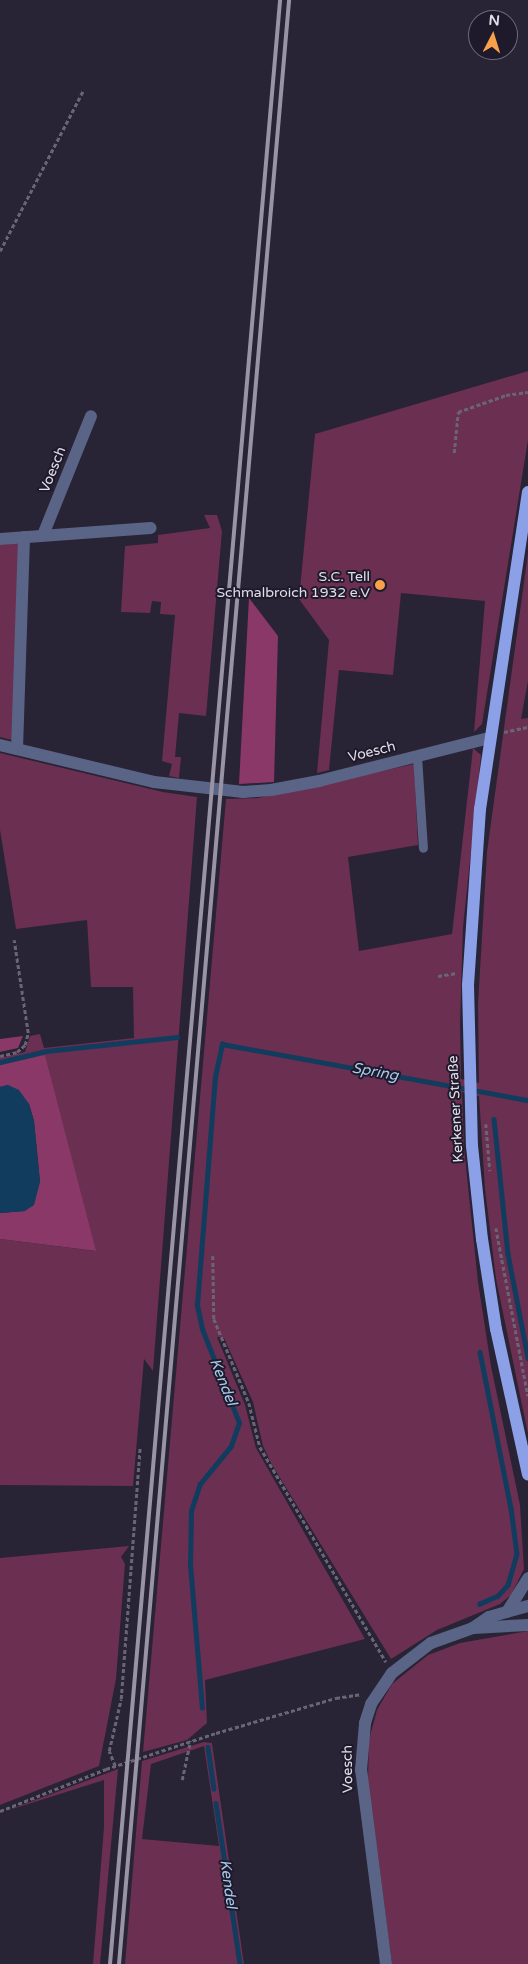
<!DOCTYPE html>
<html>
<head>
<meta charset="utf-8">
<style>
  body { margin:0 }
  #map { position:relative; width:528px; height:1964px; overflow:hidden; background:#282335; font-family:"Varela Round",sans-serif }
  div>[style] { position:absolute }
  .green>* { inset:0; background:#6a2f51 }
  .forest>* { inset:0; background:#8a3868 }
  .water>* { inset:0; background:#113c5e }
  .stream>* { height:4.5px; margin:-2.25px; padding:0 2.25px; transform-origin:2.25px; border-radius:2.25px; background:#113c5e }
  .path>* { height:2.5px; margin-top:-1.25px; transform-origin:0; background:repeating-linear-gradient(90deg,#696575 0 4px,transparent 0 6.5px) }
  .lane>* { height:9px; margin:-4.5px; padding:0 4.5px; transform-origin:4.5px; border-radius:4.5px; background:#5a6486 }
  .street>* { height:12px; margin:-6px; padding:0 6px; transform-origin:6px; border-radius:6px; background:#5a6486 }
  .primary>* { height:12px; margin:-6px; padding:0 6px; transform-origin:6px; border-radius:6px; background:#8ca0e8 }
  .rail>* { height:4px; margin:-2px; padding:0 2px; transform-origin:2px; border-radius:2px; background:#9894a3 }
  .dots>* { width:14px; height:14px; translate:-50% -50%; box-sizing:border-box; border:2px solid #1f1a2b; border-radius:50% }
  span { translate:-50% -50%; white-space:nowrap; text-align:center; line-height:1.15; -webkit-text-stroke:4px #1f1a2b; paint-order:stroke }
  .street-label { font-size:14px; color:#e1deea }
  .poi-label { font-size:14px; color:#e1deea }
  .right { translate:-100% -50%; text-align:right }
  .water-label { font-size:15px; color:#a5caec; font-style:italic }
  .north { position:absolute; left:468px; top:10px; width:50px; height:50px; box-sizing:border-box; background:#1f1a2b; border:1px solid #6d6877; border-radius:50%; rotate:5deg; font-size:14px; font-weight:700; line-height:20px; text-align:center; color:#e1deea }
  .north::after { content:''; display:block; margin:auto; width:18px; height:22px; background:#f8a14a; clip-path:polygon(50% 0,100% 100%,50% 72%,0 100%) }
</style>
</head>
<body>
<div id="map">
  <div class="green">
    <div style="clip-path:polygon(528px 371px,528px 440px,482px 724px,474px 732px,485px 601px,401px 593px,393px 675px,339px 670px,329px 770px,317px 773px,329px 640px,299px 599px,315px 434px)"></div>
    <div style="clip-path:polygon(204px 515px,217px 515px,222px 531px,206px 716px,179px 713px,175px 757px,181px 757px,179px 778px,169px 776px,172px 764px,162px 761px,175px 615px,160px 614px,161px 602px,152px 601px,150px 613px,121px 612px,125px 546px,158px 543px,158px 535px,210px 528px)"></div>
    <div style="clip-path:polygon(19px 543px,12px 740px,0 737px,0 545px)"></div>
    <div style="clip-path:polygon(528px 553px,528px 681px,521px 719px,528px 718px,528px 1434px,496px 1279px,485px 1189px,479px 1096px,462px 1092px,464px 1148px,478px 1282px,491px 1366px,520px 1505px,524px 1569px,511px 1595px,500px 1604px,437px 1630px,391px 1659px,271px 1463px,263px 1446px,253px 1402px,224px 1338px,217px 1337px,245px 1405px,256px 1448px,365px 1639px,205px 1680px,207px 1723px,187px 1740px,143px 1752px,226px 799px,258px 798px,414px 764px,418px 845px,348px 857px,359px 951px,452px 934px,473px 748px,481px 755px,463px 927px,460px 1024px,461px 1079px,479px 1083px,478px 1004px,487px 852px)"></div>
    <div style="clip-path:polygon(0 753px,163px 792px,197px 797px,153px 1371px,144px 1359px,133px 1486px,0 1485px,0 1239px,95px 1251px,45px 1056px,0 1065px,0 1058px,25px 1052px,30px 1036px,40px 1034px,44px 1048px,134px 1038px,133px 987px,91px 987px,87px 920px,16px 929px,0 830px)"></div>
    <div style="clip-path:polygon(129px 1546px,121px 1557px,125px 1564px,116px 1679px,99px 1766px,0 1805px,0 1558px)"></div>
    <div style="clip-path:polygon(528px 1631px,528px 1964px,392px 1964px,368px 1780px,369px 1740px,377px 1710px,392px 1684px,428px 1655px,460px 1643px)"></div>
    <div style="clip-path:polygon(evenodd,204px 1742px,212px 1743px,244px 1964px,125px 1964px,142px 1761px,204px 1742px,204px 1746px,219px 1846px,142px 1839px,151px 1764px,204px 1746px)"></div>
    <div style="clip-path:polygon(118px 1769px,100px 1964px,93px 1964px,104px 1827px,104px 1780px,6px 1811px)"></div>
  </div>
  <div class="forest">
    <div style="clip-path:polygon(249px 598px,278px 636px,274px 782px,239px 784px)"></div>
    <div style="clip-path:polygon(23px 1036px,18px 1048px,0 1052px,0 1039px)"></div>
    <div style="clip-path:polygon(45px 1055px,96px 1251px,0 1239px,0 1213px,25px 1211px,40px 1182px,34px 1121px,29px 1104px,8px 1085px,0 1087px,0 1065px)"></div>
  </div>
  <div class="water">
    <div style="clip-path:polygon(8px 1085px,19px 1090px,29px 1104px,34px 1121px,40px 1182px,34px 1205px,25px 1211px,0 1213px,0 1087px)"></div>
  </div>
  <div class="stream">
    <div style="left:0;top:1062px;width:47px;rotate:-13.4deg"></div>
    <div style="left:46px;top:1051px;width:132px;rotate:-6.1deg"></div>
    <div style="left:494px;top:1119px;width:136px;rotate:84.1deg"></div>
    <div style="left:508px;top:1254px;width:106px;rotate:79.1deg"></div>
    <div style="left:480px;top:1352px;width:159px;rotate:78.8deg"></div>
    <div style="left:511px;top:1508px;width:46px;rotate:82.6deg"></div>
    <div style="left:517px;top:1554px;width:32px;rotate:106deg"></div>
    <div style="left:508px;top:1585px;width:15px;rotate:132deg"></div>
    <div style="left:498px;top:1596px;width:20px;rotate:156deg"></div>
    <div style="left:202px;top:1708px;width:144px;rotate:-94.8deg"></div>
    <div style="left:190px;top:1565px;width:54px;rotate:-88.9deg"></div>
    <div style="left:191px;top:1511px;width:28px;rotate:-72deg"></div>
    <div style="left:200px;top:1484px;width:49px;rotate:-50.8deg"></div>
    <div style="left:231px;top:1446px;width:24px;rotate:-71deg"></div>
    <div style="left:239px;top:1423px;width:101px;rotate:-111.5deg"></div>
    <div style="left:202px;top:1329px;width:25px;rotate:-102deg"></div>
    <div style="left:197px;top:1305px;width:229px;rotate:-85.5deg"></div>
    <div style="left:215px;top:1077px;width:34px;rotate:-78deg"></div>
    <div style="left:222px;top:1044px;width:311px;rotate:10.4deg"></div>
    <div style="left:208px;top:1747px;width:42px;rotate:81.9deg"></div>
    <div style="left:216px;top:1803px;width:163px;rotate:81.5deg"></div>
  </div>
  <div class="path">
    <div style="left:0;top:251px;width:180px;rotate:-62.6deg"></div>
    <div style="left:454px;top:453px;width:41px;rotate:-84.4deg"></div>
    <div style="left:458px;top:412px;width:51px;rotate:-19.5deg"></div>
    <div style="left:506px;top:395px;width:22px;rotate:-8deg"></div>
    <div style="left:504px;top:732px;width:25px;rotate:-12deg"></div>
    <div style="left:438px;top:976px;width:19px;rotate:-9deg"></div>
    <div style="left:0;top:1056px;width:17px;rotate:-13deg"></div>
    <div style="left:17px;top:1052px;width:11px;rotate:-41deg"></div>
    <div style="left:25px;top:1045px;width:12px;rotate:-76deg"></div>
    <div style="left:28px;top:1033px;width:94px;rotate:-98.6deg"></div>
    <div style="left:486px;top:1124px;width:47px;rotate:85.1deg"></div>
    <div style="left:496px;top:1228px;width:171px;rotate:79.2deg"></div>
    <div style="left:213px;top:1256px;width:63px;rotate:89.1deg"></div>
    <div style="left:214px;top:1319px;width:91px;rotate:67.4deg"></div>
    <div style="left:249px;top:1403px;width:45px;rotate:76deg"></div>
    <div style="left:260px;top:1447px;width:249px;rotate:59.6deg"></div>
    <div style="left:115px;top:1766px;width:16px;rotate:-112deg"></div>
    <div style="left:109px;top:1751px;width:53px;rotate:-77deg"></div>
    <div style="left:121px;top:1699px;width:252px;rotate:-85.7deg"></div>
    <div style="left:182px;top:1780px;width:40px;rotate:-78deg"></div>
    <div style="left:0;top:1811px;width:114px;rotate:-21.6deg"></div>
    <div style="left:106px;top:1769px;width:116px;rotate:-18.1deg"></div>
    <div style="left:216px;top:1733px;width:125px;rotate:-16.3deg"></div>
    <div style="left:336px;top:1698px;width:26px;rotate:-9deg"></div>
  </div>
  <div class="lane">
    <div style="left:417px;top:756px;width:92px;rotate:86.3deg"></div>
  </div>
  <div class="street">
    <div style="left:43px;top:535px;width:128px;rotate:-68deg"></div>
    <div style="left:0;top:539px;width:151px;rotate:-4.2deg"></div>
    <div style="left:0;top:745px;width:158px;rotate:13.5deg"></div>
    <div style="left:154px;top:782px;width:90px;rotate:6.4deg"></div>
    <div style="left:243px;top:792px;width:28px;rotate:-4deg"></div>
    <div style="left:271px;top:790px;width:49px;rotate:-10.6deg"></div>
    <div style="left:319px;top:781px;width:175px;rotate:-14.2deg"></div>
    <div style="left:17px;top:749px;width:212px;rotate:-88.1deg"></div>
    <div style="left:507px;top:1612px;width:40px;rotate:-58deg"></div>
    <div style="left:473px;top:1628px;width:19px;rotate:-35deg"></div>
    <div style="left:489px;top:1617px;width:41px;rotate:-15.8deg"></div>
    <div style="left:386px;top:1964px;width:196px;rotate:-97.3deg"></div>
    <div style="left:361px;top:1770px;width:47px;rotate:-85.1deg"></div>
    <div style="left:365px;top:1723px;width:20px;rotate:-72deg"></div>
    <div style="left:371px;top:1704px;width:37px;rotate:-56deg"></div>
    <div style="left:392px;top:1673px;width:49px;rotate:-37.6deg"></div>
    <div style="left:431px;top:1643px;width:45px;rotate:-19.7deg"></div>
    <div style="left:473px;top:1628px;width:55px;rotate:-3.1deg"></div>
  </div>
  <div class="primary">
    <div style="left:528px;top:492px;width:321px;rotate:98.6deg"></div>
    <div style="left:480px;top:809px;width:176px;rotate:93.9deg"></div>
    <div style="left:468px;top:985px;width:161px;rotate:88.6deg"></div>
    <div style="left:472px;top:1146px;width:94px;rotate:83.9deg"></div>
    <div style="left:482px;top:1239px;width:91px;rotate:81.2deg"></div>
    <div style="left:496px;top:1329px;width:149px;rotate:77.6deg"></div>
  </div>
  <div class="rail">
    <div style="left:110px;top:1964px;width:1971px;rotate:-85.05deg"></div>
    <div style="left:119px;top:1964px;width:1971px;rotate:-85.05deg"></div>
  </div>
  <div class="dots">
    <div style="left:380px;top:585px;background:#f8a14a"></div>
  </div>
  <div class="street-label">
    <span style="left:53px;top:470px;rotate:-68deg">Voesch</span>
    <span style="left:372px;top:752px;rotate:-14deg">Voesch</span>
    <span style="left:456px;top:1109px;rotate:-93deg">Kerkener Straße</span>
    <span style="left:348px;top:1769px;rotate:-91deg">Voesch</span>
  </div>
  <div class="poi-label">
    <span class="right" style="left:370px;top:585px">S.C. Tell<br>Schmalbroich 1932 e.V</span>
  </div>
  <div class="water-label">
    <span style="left:375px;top:1072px;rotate:10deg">Spring</span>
    <span style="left:223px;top:1382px;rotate:68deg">Kendel</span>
    <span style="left:228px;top:1884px;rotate:82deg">Kendel</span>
  </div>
  <div class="north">N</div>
</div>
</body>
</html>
